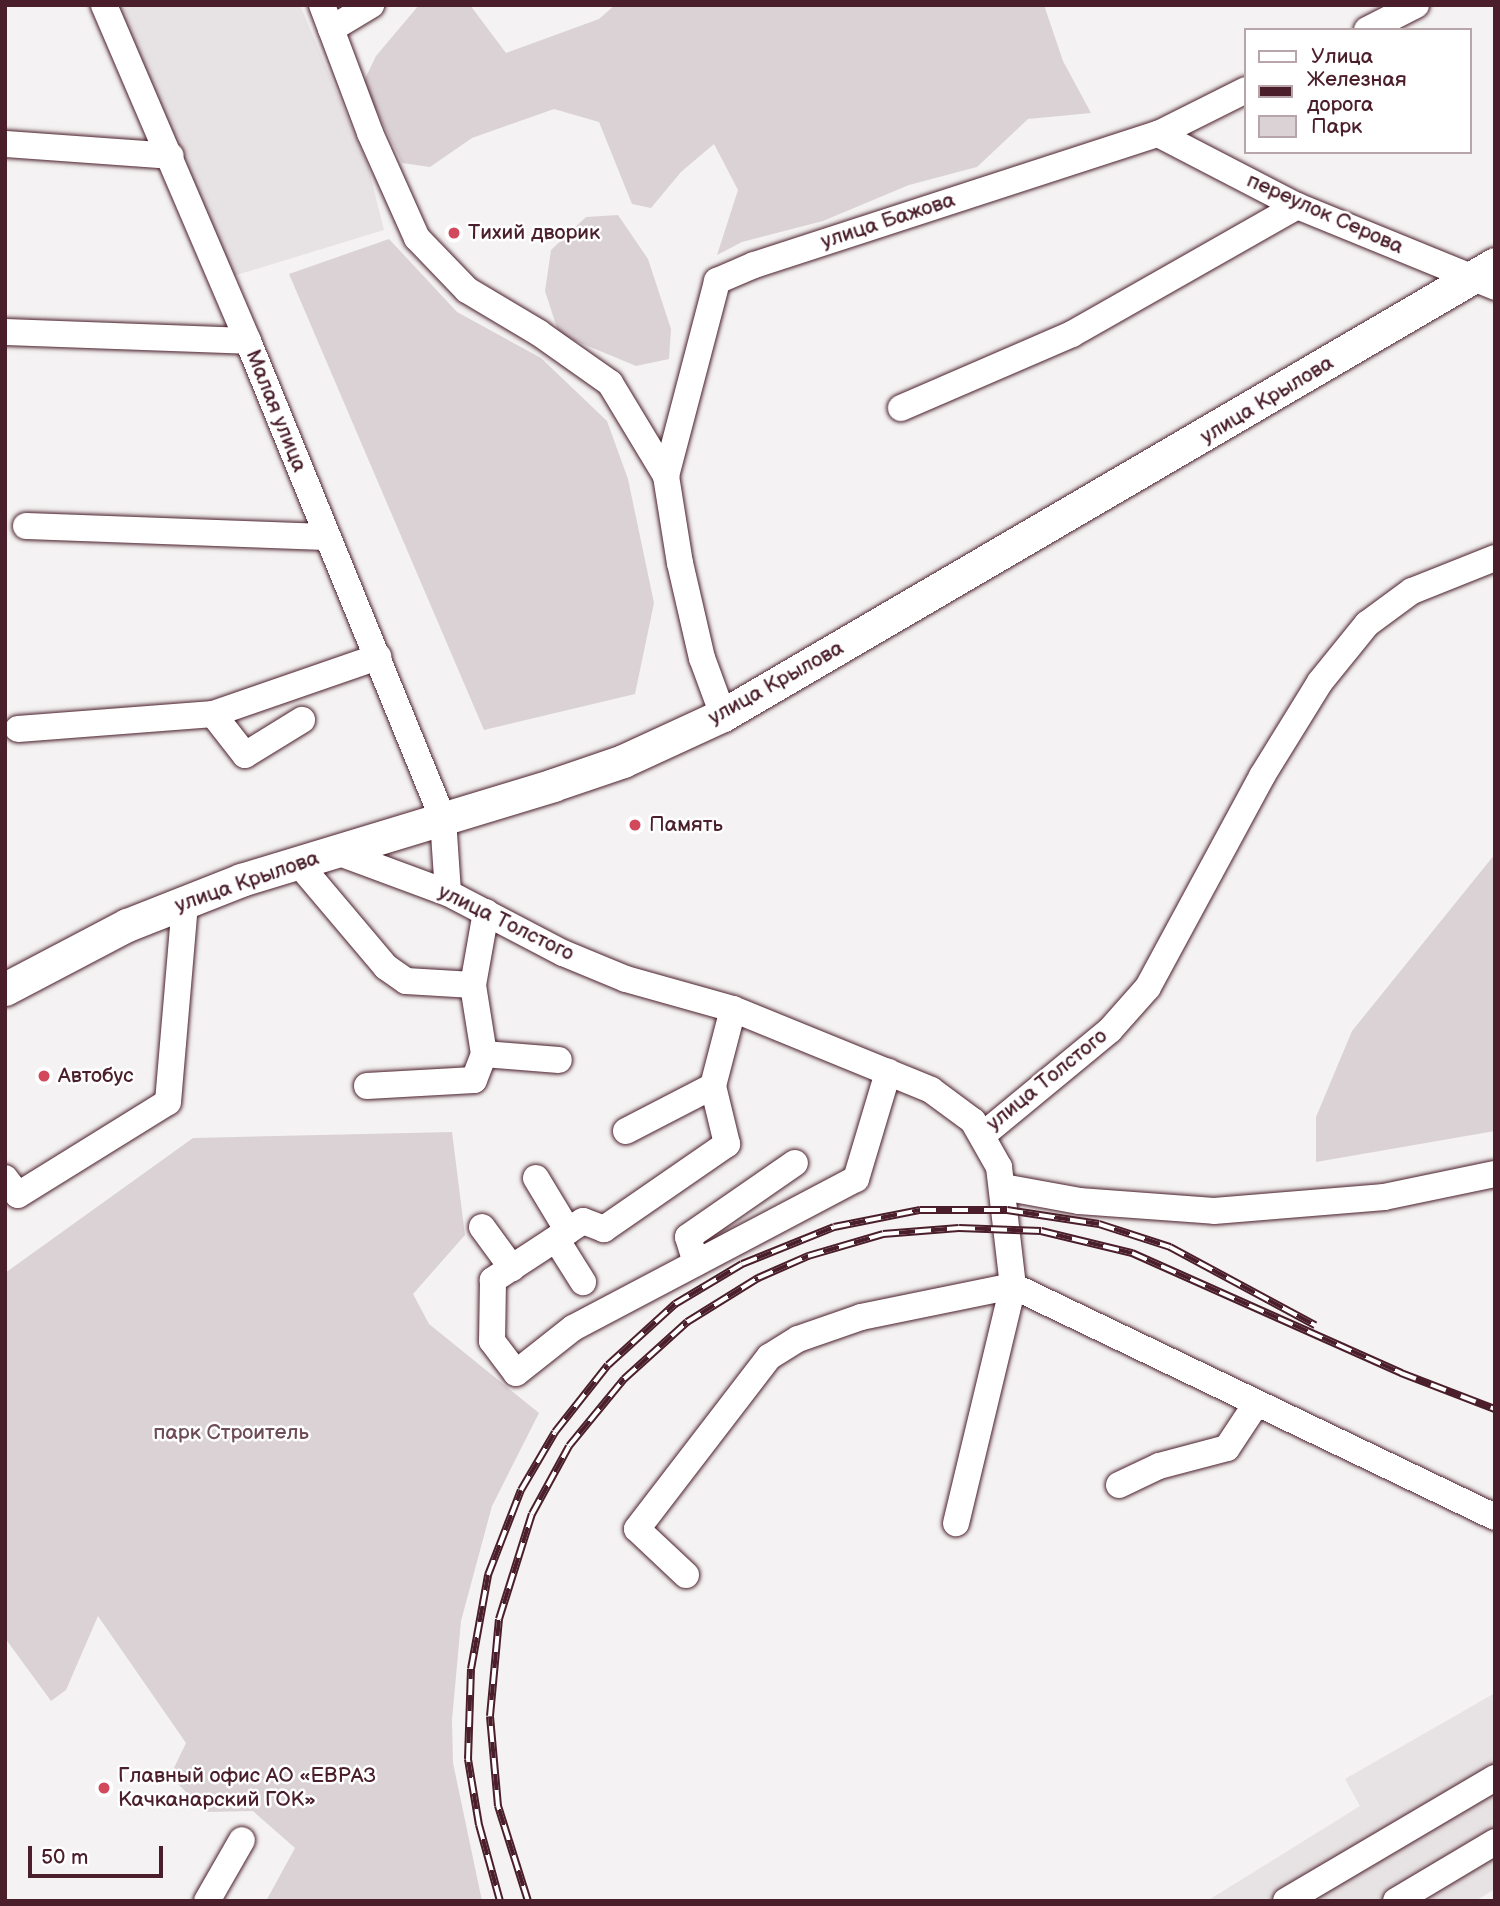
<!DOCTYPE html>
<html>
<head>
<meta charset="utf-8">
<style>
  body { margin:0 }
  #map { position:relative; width:1500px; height:1906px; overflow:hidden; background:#f4f2f2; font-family:"Balsamiq Sans",sans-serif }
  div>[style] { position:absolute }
  .built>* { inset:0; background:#e7e2e3 }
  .green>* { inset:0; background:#dbd2d5 }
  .roads { filter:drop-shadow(0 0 2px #4a1f2b) drop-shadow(0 0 2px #4a1f2b) }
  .minor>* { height:26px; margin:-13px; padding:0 13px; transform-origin:13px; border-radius:13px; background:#fff }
  .major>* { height:33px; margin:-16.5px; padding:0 16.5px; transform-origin:16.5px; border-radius:16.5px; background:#fff }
  .rail>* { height:8px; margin-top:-4px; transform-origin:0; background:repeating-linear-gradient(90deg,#fff 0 16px,#4a1f2b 0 32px); box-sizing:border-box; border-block:2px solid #4a1f2b }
  .dots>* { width:19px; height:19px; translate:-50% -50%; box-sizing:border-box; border:4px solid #fff; border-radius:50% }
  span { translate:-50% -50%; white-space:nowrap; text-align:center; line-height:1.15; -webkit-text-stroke:5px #fff; paint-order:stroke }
  .street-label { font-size:21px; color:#4a1f2b }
  .poi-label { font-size:21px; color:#4a1f2b }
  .left { translate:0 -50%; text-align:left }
  .park-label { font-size:21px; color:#6e4c56 }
  .frame { position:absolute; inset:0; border:7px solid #4a1f2b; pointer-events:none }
  .legend { position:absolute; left:1244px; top:28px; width:228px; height:126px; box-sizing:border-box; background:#fff; border:2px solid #b7a5aa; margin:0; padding:9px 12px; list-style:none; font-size:21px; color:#4a1f2b }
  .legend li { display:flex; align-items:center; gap:14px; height:35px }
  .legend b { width:35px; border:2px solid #b7a5aa }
  .scale { position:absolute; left:28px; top:1846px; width:135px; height:32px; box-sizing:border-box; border:4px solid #4a1f2b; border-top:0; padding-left:9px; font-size:21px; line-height:24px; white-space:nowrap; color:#4a1f2b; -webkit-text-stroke:5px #fff; paint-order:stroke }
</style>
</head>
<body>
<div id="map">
  <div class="built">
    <div style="clip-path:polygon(115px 5px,300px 5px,368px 166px,384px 230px,230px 277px)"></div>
    <div style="clip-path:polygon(1495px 1693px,1495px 1889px,1475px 1901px,1207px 1901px,1360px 1806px,1345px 1779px)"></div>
  </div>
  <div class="green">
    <div style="clip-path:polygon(419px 5px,470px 5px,506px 53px,599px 19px,615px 5px,1044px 5px,1063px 61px,1091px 113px,1028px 119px,977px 167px,909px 185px,823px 221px,742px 242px,717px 255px,738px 190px,714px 144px,681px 172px,651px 208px,632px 204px,599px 122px,554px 109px,472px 138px,430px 167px,402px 163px,363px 83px,376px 56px)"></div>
    <div style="clip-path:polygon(618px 215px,648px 259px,671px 329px,669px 359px,636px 366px,559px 334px,545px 291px,551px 250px,586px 217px)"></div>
    <div style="clip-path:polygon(389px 239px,457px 312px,541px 358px,607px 421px,628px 479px,654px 603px,635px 694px,484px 730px,289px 274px)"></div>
    <div style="clip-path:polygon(1495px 854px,1495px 1131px,1316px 1162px,1316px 1117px,1352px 1031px)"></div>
    <div style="clip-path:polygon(452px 1132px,465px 1235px,413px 1294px,429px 1324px,539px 1413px,492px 1506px,461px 1621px,452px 1720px,453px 1763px,482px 1901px,266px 1901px,295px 1848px,253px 1811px,206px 1812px,170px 1776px,186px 1743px,98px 1616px,66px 1690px,51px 1701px,5px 1638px,5px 1273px,193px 1138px)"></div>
  </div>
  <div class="roads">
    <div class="minor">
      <div style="left:104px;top:5px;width:366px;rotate:66.8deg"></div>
      <div style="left:248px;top:341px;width:516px;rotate:67.81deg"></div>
      <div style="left:443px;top:819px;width:74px;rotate:86.1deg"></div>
      <div style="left:322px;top:5px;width:137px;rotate:69.4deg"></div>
      <div style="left:370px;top:133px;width:115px;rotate:65.9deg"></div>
      <div style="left:417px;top:238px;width:72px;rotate:46.1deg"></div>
      <div style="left:467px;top:290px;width:84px;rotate:30.8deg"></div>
      <div style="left:539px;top:333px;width:87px;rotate:35.2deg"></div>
      <div style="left:610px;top:383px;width:109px;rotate:58.9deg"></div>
      <div style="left:666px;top:476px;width:88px;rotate:80.9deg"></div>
      <div style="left:680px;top:563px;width:98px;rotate:77deg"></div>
      <div style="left:702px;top:658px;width:61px;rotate:69.8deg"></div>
      <div style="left:331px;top:29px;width:47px;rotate:-31deg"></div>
      <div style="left:1367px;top:30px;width:55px;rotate:-27deg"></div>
      <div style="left:1158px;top:134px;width:157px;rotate:27.4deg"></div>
      <div style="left:1297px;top:206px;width:214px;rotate:22.2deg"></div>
      <div style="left:5px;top:144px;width:166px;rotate:4.1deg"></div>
      <div style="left:5px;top:332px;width:243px;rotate:2.1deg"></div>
      <div style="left:901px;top:408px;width:186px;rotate:-23.4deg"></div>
      <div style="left:1072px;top:334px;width:259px;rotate:-29.6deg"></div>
      <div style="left:666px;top:476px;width:202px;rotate:-75.3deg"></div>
      <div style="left:717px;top:281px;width:40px;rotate:-23.4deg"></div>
      <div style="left:754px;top:265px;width:425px;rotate:-18deg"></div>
      <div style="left:1158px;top:134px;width:98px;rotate:-26.6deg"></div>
      <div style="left:26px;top:526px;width:300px;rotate:2.1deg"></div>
      <div style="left:213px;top:714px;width:52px;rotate:52deg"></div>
      <div style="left:245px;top:755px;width:67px;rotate:-31.6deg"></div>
      <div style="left:18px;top:729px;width:196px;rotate:-4.4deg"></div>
      <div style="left:213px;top:714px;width:175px;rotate:-19.1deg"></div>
      <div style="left:337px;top:852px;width:118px;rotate:20.3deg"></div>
      <div style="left:448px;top:893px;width:130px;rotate:27.6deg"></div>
      <div style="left:563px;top:953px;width:68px;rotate:22.4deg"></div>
      <div style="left:626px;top:979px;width:111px;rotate:15.7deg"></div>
      <div style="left:733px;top:1009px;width:214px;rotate:22.2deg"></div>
      <div style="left:931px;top:1090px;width:52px;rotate:36.4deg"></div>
      <div style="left:973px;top:1121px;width:53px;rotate:60.5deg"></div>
      <div style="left:999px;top:1167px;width:120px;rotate:83.3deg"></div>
      <div style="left:1013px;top:1286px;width:244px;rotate:103.5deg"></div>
      <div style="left:299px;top:864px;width:135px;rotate:49.8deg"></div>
      <div style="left:386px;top:967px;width:24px;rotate:35deg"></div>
      <div style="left:406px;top:981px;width:67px;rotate:3.4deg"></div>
      <div style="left:733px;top:1009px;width:80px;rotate:104.6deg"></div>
      <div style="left:713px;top:1086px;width:60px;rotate:76.4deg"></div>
      <div style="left:727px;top:1144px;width:150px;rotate:145.4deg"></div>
      <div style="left:604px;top:1229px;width:22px;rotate:-159deg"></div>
      <div style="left:583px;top:1221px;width:108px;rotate:146.8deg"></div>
      <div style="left:493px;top:1280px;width:61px;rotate:90.9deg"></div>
      <div style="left:492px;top:1341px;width:40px;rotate:53deg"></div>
      <div style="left:516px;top:1373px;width:73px;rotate:-38.3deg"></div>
      <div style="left:573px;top:1328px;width:320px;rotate:-27.8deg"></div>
      <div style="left:856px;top:1179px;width:112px;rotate:-73.3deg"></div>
      <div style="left:484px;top:1054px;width:75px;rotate:4.6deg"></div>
      <div style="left:367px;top:1086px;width:107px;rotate:-3.2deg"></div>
      <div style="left:474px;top:1080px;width:28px;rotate:-69deg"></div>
      <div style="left:484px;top:1054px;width:70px;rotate:-99.1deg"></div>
      <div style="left:473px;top:985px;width:74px;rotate:-79.9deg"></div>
      <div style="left:626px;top:1131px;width:98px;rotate:-27.3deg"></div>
      <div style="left:984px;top:1134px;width:163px;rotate:-39.5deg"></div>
      <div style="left:1110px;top:1030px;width:57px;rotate:-48.5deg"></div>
      <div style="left:1148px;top:987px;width:240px;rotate:-61.6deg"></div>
      <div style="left:1262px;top:776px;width:110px;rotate:-58.3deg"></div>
      <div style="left:1320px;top:682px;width:75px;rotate:-51deg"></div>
      <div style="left:1367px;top:624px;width:56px;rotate:-36.3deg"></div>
      <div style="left:1412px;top:591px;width:89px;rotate:-21.7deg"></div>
      <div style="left:5px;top:1178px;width:21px;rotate:53deg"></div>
      <div style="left:18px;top:1195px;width:176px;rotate:-31.8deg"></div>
      <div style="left:168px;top:1102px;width:201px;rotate:-85.1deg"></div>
      <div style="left:536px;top:1178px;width:62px;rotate:58.9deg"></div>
      <div style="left:1003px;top:1187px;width:77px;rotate:10.4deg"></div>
      <div style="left:1079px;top:1201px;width:135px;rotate:4.2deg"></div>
      <div style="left:1214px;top:1211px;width:171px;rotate:-4.7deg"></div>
      <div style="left:1384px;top:1197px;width:113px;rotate:-11.7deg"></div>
      <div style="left:482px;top:1227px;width:51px;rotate:53.8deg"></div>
      <div style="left:556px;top:1239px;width:51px;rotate:57.9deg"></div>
      <div style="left:696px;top:1263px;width:27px;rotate:-107deg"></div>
      <div style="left:688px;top:1237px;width:130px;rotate:-34.7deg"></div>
      <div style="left:1119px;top:1485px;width:44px;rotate:-25.4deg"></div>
      <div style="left:1159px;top:1466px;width:70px;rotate:-14.8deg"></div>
      <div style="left:1227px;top:1448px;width:53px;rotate:-56.6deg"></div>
      <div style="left:686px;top:1575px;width:67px;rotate:-136.8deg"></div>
      <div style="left:637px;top:1529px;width:217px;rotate:-52.5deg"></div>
      <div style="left:769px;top:1357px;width:34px;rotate:-32deg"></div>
      <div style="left:798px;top:1339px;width:67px;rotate:-19.2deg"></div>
      <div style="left:861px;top:1317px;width:155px;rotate:-11.5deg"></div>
      <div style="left:1013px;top:1286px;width:534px;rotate:25.61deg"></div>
      <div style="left:207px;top:1901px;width:70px;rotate:-60.2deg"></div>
      <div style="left:1286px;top:1901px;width:243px;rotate:-30.5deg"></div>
      <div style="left:1396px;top:1901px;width:115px;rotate:-30.8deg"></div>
    </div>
    <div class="major">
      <div style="left:5px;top:989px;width:138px;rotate:-27.7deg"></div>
      <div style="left:127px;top:925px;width:123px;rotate:-21.5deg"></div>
      <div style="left:241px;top:880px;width:326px;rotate:-16.9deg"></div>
      <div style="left:553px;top:785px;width:74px;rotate:-18.9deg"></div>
      <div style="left:623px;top:761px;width:110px;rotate:-24.7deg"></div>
      <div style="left:723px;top:715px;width:894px;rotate:-30.29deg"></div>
    </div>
  </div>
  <div class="rail">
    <div style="left:500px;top:1901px;width:79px;rotate:-105.4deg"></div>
    <div style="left:479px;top:1825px;width:67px;rotate:-99.5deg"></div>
    <div style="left:468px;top:1759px;width:90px;rotate:-88.1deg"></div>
    <div style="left:471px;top:1669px;width:96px;rotate:-79.7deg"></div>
    <div style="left:488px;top:1575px;width:91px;rotate:-68.8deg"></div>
    <div style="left:521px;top:1490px;width:67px;rotate:-59.6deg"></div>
    <div style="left:555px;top:1432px;width:85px;rotate:-51.7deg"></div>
    <div style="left:608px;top:1365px;width:91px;rotate:-42.3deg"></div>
    <div style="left:675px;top:1304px;width:78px;rotate:-30.8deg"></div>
    <div style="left:742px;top:1264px;width:99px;rotate:-21.9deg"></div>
    <div style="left:834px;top:1227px;width:88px;rotate:-11.2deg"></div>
    <div style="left:920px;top:1210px;width:87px"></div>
    <div style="left:1007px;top:1210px;width:93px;rotate:8.7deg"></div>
    <div style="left:1099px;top:1224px;width:75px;rotate:17.9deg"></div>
    <div style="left:1170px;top:1247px;width:165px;rotate:28.3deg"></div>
    <div style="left:528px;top:1901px;width:100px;rotate:-107.5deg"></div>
    <div style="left:498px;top:1806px;width:90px;rotate:-95.1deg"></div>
    <div style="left:490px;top:1716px;width:97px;rotate:-84.7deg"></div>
    <div style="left:499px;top:1619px;width:110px;rotate:-72.6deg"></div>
    <div style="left:532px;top:1514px;width:77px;rotate:-61.4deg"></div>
    <div style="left:569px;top:1446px;width:87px;rotate:-50.6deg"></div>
    <div style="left:624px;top:1379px;width:85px;rotate:-42.1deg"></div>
    <div style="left:687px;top:1322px;width:84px;rotate:-31.8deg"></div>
    <div style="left:758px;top:1278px;width:55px;rotate:-23.7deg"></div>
    <div style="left:808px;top:1256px;width:78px;rotate:-16.3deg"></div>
    <div style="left:883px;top:1234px;width:76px;rotate:-4.5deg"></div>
    <div style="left:959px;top:1228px;width:82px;rotate:2.1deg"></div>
    <div style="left:1041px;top:1231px;width:94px;rotate:13.6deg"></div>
    <div style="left:1132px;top:1253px;width:295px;rotate:24deg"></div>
    <div style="left:1401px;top:1373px;width:101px;rotate:21deg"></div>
  </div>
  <div class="dots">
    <div style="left:454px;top:233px;background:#d1495b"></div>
    <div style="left:635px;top:825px;background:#d1495b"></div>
    <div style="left:44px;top:1076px;background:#d1495b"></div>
    <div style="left:104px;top:1788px;background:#d1495b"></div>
  </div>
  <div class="street-label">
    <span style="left:1325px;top:214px;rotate:24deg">переулок Серова</span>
    <span style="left:888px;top:221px;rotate:-18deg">улица Бажова</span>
    <span style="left:1267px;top:400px;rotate:-31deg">улица Крылова</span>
    <span style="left:276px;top:411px;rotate:68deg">Малая улица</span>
    <span style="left:776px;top:683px;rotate:-29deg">улица Крылова</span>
    <span style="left:247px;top:882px;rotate:-19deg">улица Крылова</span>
    <span style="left:506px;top:923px;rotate:26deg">улица Толстого</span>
    <span style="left:1047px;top:1080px;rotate:-39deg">улица Толстого</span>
  </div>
  <div class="poi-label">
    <span class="left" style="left:468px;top:233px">Тихий дворик</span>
    <span class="left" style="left:649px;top:825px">Память</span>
    <span class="left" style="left:58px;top:1076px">Автобус</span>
    <span class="left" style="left:118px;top:1788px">Главный офис АО «ЕВРАЗ<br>Качканарский ГОК»</span>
  </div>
  <div class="park-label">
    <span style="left:231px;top:1433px">парк Строитель</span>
  </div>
  <div class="frame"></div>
  <ul class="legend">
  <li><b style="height:9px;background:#fff"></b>Улица</li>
  <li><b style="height:9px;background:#4a1f2b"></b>Железная дорога</li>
  <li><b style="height:19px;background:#dbd2d5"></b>Парк</li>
  </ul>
  <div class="scale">50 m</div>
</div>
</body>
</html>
